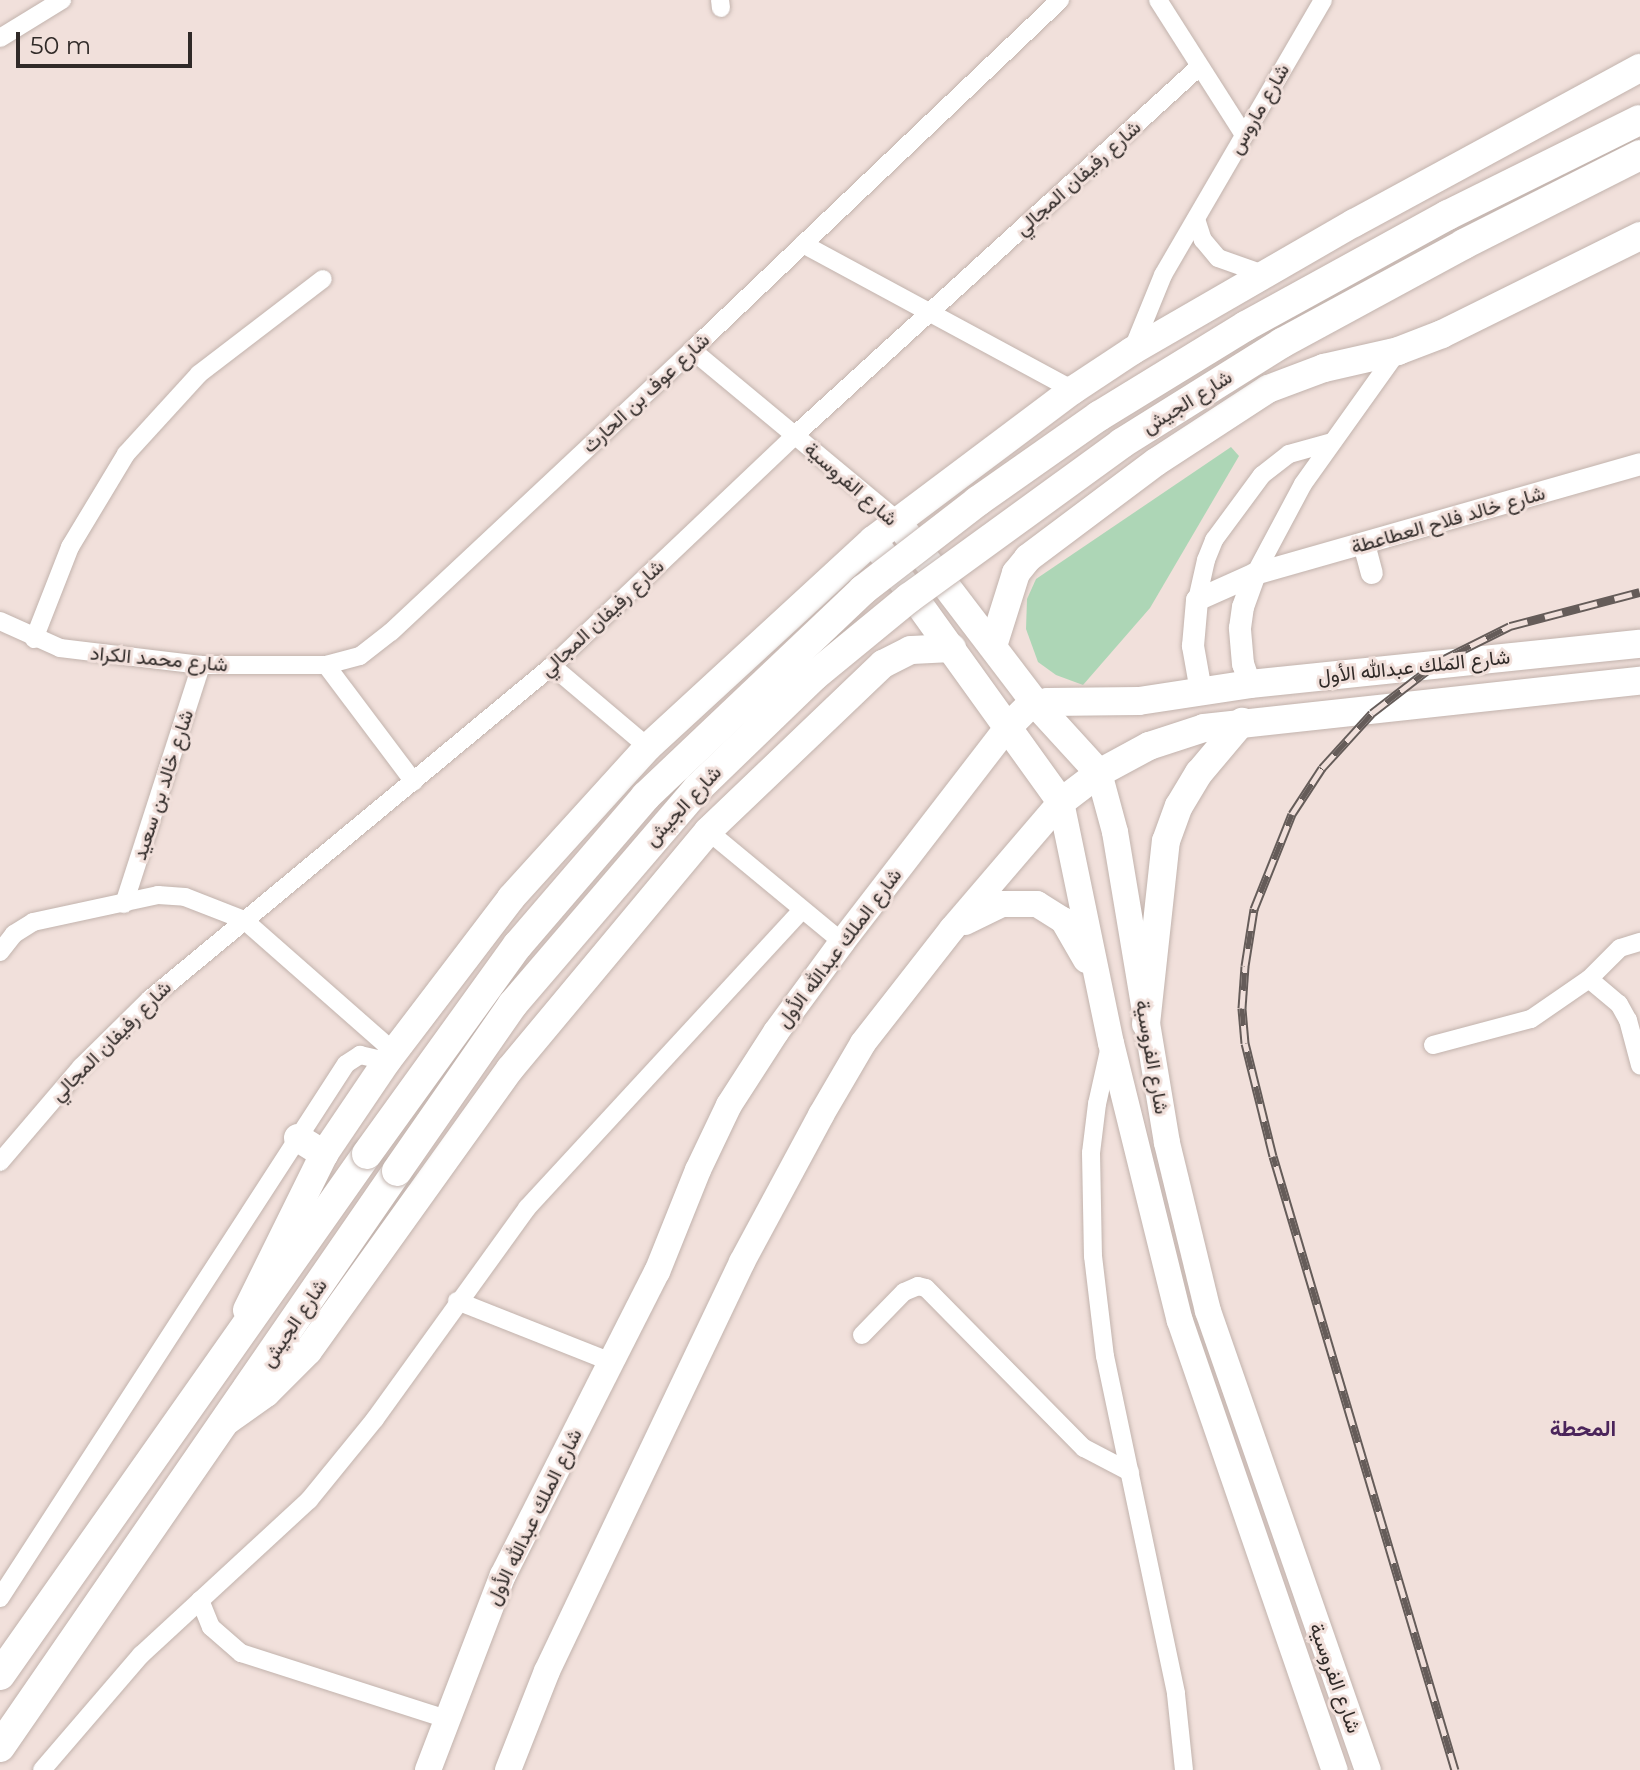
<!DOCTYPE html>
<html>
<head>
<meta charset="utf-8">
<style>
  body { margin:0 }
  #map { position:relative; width:1640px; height:1770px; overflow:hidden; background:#f1e0db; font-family:Montserrat,Vazirmatn,sans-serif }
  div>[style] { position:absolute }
  .green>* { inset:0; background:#add6b6 }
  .roads { filter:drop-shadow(0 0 2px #c2b3ad) drop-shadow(0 0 2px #c2b3ad) }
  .minor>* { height:18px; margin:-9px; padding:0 9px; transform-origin:9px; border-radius:9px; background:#fff }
  .tertiary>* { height:22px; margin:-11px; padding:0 11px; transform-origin:11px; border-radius:11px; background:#fff }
  .secondary>* { height:26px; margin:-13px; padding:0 13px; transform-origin:13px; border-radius:13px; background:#fff }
  .primary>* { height:28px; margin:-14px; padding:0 14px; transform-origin:14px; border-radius:14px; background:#fff }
  .trunk>* { height:30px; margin:-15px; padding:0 15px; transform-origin:15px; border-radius:15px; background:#fff }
  .rail>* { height:9px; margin-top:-4.5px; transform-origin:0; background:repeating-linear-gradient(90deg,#f1e0db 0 18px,#655c59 0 36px); box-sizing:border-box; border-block:2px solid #655c59 }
  .bridges { filter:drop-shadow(0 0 2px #c2b3ad) drop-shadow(0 0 2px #c2b3ad) }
  .trunk-bridge>* { height:30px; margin:-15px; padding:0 15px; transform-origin:15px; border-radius:15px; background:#fff }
  span { translate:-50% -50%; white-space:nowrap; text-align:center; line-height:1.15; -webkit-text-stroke:6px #f1e0db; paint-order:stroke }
  .street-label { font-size:20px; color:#302a28 }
  .neighbourhood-label { font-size:22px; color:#4b255b; font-weight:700 }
  .scale { position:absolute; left:16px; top:32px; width:176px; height:36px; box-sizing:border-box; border:4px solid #302a28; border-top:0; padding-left:10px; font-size:24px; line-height:28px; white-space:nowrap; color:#302a28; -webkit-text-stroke:6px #f1e0db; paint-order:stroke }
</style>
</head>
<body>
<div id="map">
  <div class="green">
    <div style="clip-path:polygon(1231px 447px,1239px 456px,1150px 608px,1083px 685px,1056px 675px,1038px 662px,1026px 629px,1027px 599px,1036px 579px)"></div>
  </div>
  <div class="roads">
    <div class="minor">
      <div style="left:720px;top:0;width:8px;rotate:83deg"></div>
      <div style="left:1158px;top:0;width:160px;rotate:57.5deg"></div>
      <div style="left:0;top:38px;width:73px;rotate:-31.5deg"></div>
      <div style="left:1196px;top:219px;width:22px;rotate:72deg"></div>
      <div style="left:1203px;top:240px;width:23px;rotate:50deg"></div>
      <div style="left:1218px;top:258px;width:48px;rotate:19.6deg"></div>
      <div style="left:803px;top:244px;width:307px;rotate:28.4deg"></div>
      <div style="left:692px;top:350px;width:268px;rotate:39.7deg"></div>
      <div style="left:1132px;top:351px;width:82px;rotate:-67.8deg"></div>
      <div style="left:1163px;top:275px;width:318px;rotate:-59.8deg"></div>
      <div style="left:1255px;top:574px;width:102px;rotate:-61.9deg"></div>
      <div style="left:1303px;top:484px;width:163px;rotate:-54.5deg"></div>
      <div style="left:1197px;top:600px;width:41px;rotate:-77.3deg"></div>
      <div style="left:1206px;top:560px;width:22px;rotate:-68deg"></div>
      <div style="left:1214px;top:540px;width:81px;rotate:-53.6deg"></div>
      <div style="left:1262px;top:475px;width:34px;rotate:-38deg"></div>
      <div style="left:1289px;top:454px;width:45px;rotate:-15.6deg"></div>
      <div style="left:0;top:621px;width:66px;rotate:24.2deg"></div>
      <div style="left:60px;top:648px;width:142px;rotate:6.9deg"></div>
      <div style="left:201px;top:665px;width:125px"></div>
      <div style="left:326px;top:665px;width:35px;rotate:-15deg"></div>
      <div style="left:360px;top:656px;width:39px;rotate:-38deg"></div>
      <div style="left:391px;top:632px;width:412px;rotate:-43.1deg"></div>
      <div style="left:692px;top:350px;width:508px;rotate:-43.56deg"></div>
      <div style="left:34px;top:639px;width:99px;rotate:-68.6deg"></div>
      <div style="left:70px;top:547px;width:109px;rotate:-58.9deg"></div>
      <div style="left:126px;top:454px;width:108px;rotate:-47.6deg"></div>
      <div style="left:199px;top:374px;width:156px;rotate:-37.5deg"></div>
      <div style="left:326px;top:665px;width:146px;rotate:53.1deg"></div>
      <div style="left:552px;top:666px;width:126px;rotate:40.2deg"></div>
      <div style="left:708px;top:831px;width:174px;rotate:39.6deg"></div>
      <div style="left:124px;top:904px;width:251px;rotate:-72.1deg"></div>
      <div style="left:0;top:952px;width:23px;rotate:-52deg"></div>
      <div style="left:14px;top:934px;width:22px;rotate:-32deg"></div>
      <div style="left:33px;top:922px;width:128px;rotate:-12.2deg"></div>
      <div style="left:158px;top:895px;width:27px;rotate:4deg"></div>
      <div style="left:185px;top:897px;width:63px;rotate:21.3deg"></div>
      <div style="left:244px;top:920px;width:200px;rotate:41.3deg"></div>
      <div style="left:1589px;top:979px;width:39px;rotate:40deg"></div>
      <div style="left:1619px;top:1004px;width:18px;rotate:61deg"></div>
      <div style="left:1628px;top:1020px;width:47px;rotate:75.1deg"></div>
      <div style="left:1433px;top:1045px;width:101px;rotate:-14.9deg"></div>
      <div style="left:1531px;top:1019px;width:70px;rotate:-34.6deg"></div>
      <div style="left:1589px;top:979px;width:44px;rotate:-45deg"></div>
      <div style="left:1620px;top:948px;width:21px;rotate:-17deg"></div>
      <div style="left:1110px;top:1046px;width:59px;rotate:102.6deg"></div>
      <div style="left:1097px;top:1104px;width:49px;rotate:97deg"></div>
      <div style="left:1091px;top:1153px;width:103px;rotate:88.9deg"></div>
      <div style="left:1093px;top:1256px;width:101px;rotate:83.2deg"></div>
      <div style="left:1105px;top:1356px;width:345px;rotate:78.1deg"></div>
      <div style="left:1176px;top:1694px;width:76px;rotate:84deg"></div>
      <div style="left:0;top:1162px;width:125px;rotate:-49.5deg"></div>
      <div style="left:81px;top:1067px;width:97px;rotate:-44.6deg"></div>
      <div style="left:150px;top:999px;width:522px;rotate:-39.64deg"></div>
      <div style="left:552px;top:666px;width:335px;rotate:-43.5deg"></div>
      <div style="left:795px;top:435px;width:546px;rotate:-42.33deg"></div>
      <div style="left:457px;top:1301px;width:166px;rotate:21.6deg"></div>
      <div style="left:862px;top:1335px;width:60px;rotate:-45.7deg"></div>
      <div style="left:904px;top:1292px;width:15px;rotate:-23deg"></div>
      <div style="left:918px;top:1286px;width:8px;rotate:14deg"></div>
      <div style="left:926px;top:1288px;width:225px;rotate:45.4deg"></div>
      <div style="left:1084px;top:1448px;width:52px;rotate:27.6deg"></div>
      <div style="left:0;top:1598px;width:636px;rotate:-57.06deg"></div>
      <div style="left:346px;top:1064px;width:17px;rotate:-33deg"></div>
      <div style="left:360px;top:1055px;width:28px;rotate:13deg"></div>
      <div style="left:200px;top:1600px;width:29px;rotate:68deg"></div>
      <div style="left:211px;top:1627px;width:40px;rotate:41deg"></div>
      <div style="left:241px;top:1653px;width:215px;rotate:17.8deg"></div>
      <div style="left:42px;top:1770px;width:152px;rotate:-49.3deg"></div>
      <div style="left:141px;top:1655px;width:229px;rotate:-42.7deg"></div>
      <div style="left:309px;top:1500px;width:104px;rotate:-50.8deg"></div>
      <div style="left:375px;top:1419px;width:260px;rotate:-54.2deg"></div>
      <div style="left:527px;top:1208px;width:405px;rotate:-47.3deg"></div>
    </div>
    <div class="tertiary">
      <div style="left:1364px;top:544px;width:30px;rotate:75deg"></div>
      <div style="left:1250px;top:684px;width:21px;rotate:-109deg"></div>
      <div style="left:1243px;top:664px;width:36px;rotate:-95deg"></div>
      <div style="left:1240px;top:628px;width:21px;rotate:-82deg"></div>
      <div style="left:1243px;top:607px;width:35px;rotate:-70deg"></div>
      <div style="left:1201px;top:691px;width:46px;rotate:-100.1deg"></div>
      <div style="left:1193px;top:646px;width:46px;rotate:-85deg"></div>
      <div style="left:1197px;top:600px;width:64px;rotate:-24.1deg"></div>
      <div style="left:1255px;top:574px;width:400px;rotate:-15.9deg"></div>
    </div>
    <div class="secondary">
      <div style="left:1099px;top:773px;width:61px;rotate:74.8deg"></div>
      <div style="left:1115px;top:832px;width:315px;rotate:80.5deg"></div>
      <div style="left:1167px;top:1143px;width:173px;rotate:76.3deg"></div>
      <div style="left:1208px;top:1311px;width:486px;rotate:70.8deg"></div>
      <div style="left:1061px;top:802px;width:246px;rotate:78.3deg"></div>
      <div style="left:1111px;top:1043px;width:286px;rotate:76.1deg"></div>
      <div style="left:1180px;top:1321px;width:475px;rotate:71deg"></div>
      <div style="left:965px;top:922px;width:41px;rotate:-25.9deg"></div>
      <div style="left:1002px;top:904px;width:35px"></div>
      <div style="left:1037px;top:904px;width:31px;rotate:32deg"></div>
      <div style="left:1063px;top:920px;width:46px;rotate:60.1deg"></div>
      <div style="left:428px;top:1770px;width:209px;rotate:-69deg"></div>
      <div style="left:503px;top:1575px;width:340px;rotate:-63.1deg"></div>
      <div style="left:657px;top:1272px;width:110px;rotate:-68.1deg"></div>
      <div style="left:698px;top:1170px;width:72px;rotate:-64.5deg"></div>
      <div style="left:729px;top:1105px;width:87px;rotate:-57.2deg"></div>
      <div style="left:776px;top:1032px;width:112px;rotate:-53.7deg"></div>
      <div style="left:842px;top:942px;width:269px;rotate:-52.4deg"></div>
      <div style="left:508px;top:1770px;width:106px;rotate:-68.5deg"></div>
      <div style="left:547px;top:1671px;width:453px;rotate:-64.5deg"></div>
      <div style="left:742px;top:1262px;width:167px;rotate:-61.7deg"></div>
      <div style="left:821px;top:1115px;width:83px;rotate:-59.7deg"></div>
      <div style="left:863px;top:1043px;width:145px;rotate:-52deg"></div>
      <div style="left:952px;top:929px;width:167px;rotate:-49.4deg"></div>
    </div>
    <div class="primary">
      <div style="left:905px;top:532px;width:216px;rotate:52.7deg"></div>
      <div style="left:1036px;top:704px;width:93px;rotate:47.6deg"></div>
      <div style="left:880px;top:550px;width:310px;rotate:54.3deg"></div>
      <div style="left:1061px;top:802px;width:48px;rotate:-37.3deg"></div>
      <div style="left:1099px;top:773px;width:57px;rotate:-28.4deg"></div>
      <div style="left:1149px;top:746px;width:58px;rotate:-18.1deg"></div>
      <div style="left:1204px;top:728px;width:439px;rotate:-6.2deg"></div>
      <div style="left:993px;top:646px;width:77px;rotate:-72.5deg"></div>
      <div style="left:1016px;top:573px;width:19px;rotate:-51deg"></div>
      <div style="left:1028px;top:558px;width:160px;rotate:-36.9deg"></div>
      <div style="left:1156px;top:462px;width:134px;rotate:-33.1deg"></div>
      <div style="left:1268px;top:389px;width:60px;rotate:-20.6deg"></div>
      <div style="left:1324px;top:368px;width:76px;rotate:-12.9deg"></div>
      <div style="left:1398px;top:351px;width:47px;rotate:-21.1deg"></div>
      <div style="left:1442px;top:334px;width:221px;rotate:-26.3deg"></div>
      <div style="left:1006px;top:729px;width:33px;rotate:-45deg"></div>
      <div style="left:1029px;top:706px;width:19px;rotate:-12deg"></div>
      <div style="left:1048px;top:702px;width:91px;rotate:-0.6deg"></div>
      <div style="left:1139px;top:701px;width:112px;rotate:-8.7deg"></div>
      <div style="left:1250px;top:684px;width:392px;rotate:-5.9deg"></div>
      <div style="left:1146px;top:1024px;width:184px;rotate:-83.8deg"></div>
      <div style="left:1166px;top:841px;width:37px;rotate:-70deg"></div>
      <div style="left:1179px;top:806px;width:39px;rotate:-59deg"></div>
      <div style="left:1199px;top:773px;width:67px;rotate:-49.9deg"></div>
      <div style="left:298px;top:1138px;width:31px;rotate:32deg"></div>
      <div style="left:247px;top:1310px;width:174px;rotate:-63.7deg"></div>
      <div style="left:324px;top:1154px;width:112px;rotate:-55.9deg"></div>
      <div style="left:387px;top:1061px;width:205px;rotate:-52.7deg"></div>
      <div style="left:511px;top:898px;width:204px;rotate:-47.8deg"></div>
      <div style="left:648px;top:747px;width:306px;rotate:-42.6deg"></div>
      <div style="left:873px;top:540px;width:250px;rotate:-36.9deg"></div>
      <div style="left:1073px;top:390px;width:71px;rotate:-33.5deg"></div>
      <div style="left:1132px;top:351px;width:256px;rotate:-30deg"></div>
      <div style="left:1354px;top:223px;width:325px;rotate:-28.5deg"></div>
      <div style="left:228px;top:1420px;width:47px;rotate:-35.4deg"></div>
      <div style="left:266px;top:1393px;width:59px;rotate:-45deg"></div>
      <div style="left:308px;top:1351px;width:347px;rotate:-54.4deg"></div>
      <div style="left:510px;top:1069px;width:310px;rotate:-50.2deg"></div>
      <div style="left:708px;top:831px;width:242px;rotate:-43.7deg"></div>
      <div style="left:883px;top:664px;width:31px;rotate:-27deg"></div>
      <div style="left:911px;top:650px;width:41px;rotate:-2.8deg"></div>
    </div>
    <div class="trunk">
      <div style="left:0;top:1675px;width:637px;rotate:-54.84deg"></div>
      <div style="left:0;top:1747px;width:700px;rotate:-55.42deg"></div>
    </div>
  </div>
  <div class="rail">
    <div style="left:1455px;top:1770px;width:640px;rotate:-106.51deg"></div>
    <div style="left:1273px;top:1156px;width:116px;rotate:-103.9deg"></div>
    <div style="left:1245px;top:1043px;width:35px;rotate:-95deg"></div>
    <div style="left:1242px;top:1008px;width:42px;rotate:-85.9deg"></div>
    <div style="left:1245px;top:966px;width:58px;rotate:-81deg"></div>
    <div style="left:1254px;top:909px;width:102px;rotate:-68.2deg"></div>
    <div style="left:1292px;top:814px;width:55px;rotate:-56.9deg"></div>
    <div style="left:1322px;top:768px;width:74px;rotate:-47.7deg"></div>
    <div style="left:1372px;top:713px;width:83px;rotate:-37.7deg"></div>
    <div style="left:1438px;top:662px;width:80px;rotate:-26.6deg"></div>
    <div style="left:1510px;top:626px;width:134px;rotate:-14.7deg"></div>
  </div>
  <div class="bridges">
    <div class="trunk-bridge">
      <div style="left:367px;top:1154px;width:258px;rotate:-54.2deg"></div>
      <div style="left:518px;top:945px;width:196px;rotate:-49.3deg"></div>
      <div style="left:646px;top:796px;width:299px;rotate:-43.5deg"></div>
      <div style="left:863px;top:590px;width:145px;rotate:-37.7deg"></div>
      <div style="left:978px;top:501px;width:148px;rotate:-35.1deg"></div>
      <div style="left:1099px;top:416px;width:172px;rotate:-31.5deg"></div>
      <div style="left:1246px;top:326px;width:230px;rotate:-28.8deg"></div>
      <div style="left:1448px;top:215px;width:213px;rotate:-26.4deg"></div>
      <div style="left:397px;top:1171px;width:203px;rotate:-55.2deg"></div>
      <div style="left:513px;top:1004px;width:284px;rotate:-49.4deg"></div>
      <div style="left:698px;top:788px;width:161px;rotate:-44deg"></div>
      <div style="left:814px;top:676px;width:123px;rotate:-39.4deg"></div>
      <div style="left:909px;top:598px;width:263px;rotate:-36deg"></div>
      <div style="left:1122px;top:443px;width:189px;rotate:-32deg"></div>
      <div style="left:1282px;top:343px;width:207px;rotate:-28.5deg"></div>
      <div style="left:1464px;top:244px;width:197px;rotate:-26.8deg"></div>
    </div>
  </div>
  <div class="street-label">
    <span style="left:1259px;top:109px;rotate:-60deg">شارع ماروس</span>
    <span style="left:1078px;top:178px;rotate:-42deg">شارع رفيفان المجالي</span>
    <span style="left:646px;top:393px;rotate:-43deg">شارع عوف بن الحارث</span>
    <span style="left:1187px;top:402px;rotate:-32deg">شارع الجيش</span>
    <span style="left:851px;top:484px;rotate:41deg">شارع الفروسية</span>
    <span style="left:1448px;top:520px;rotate:-16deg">شارع خالد فلاح العطاعطة</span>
    <span style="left:602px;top:618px;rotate:-43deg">شارع رفيفان المجالي</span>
    <span style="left:159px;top:659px;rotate:5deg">شارع محمد الكراد</span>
    <span style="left:1414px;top:667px;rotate:-6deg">شارع الملك عبدالله الأول</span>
    <span style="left:163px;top:785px;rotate:-72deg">شارع خالد بن سعيد</span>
    <span style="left:683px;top:806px;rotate:-47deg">شارع الجيش</span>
    <span style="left:839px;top:948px;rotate:-53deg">شارع الملك عبدالله الأول</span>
    <span style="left:111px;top:1041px;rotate:-45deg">شارع رفيفان المجالي</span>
    <span style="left:1152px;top:1057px;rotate:80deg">شارع الفروسية</span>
    <span style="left:294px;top:1323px;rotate:-56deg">شارع الجيش</span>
    <span style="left:534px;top:1517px;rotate:-64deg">شارع الملك عبدالله الأول</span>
    <span style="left:1335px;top:1678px;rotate:70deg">شارع الفروسية</span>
  </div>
  <div class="neighbourhood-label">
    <span style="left:1583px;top:1429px">المحطة</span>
  </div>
  <div class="scale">50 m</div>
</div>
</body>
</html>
